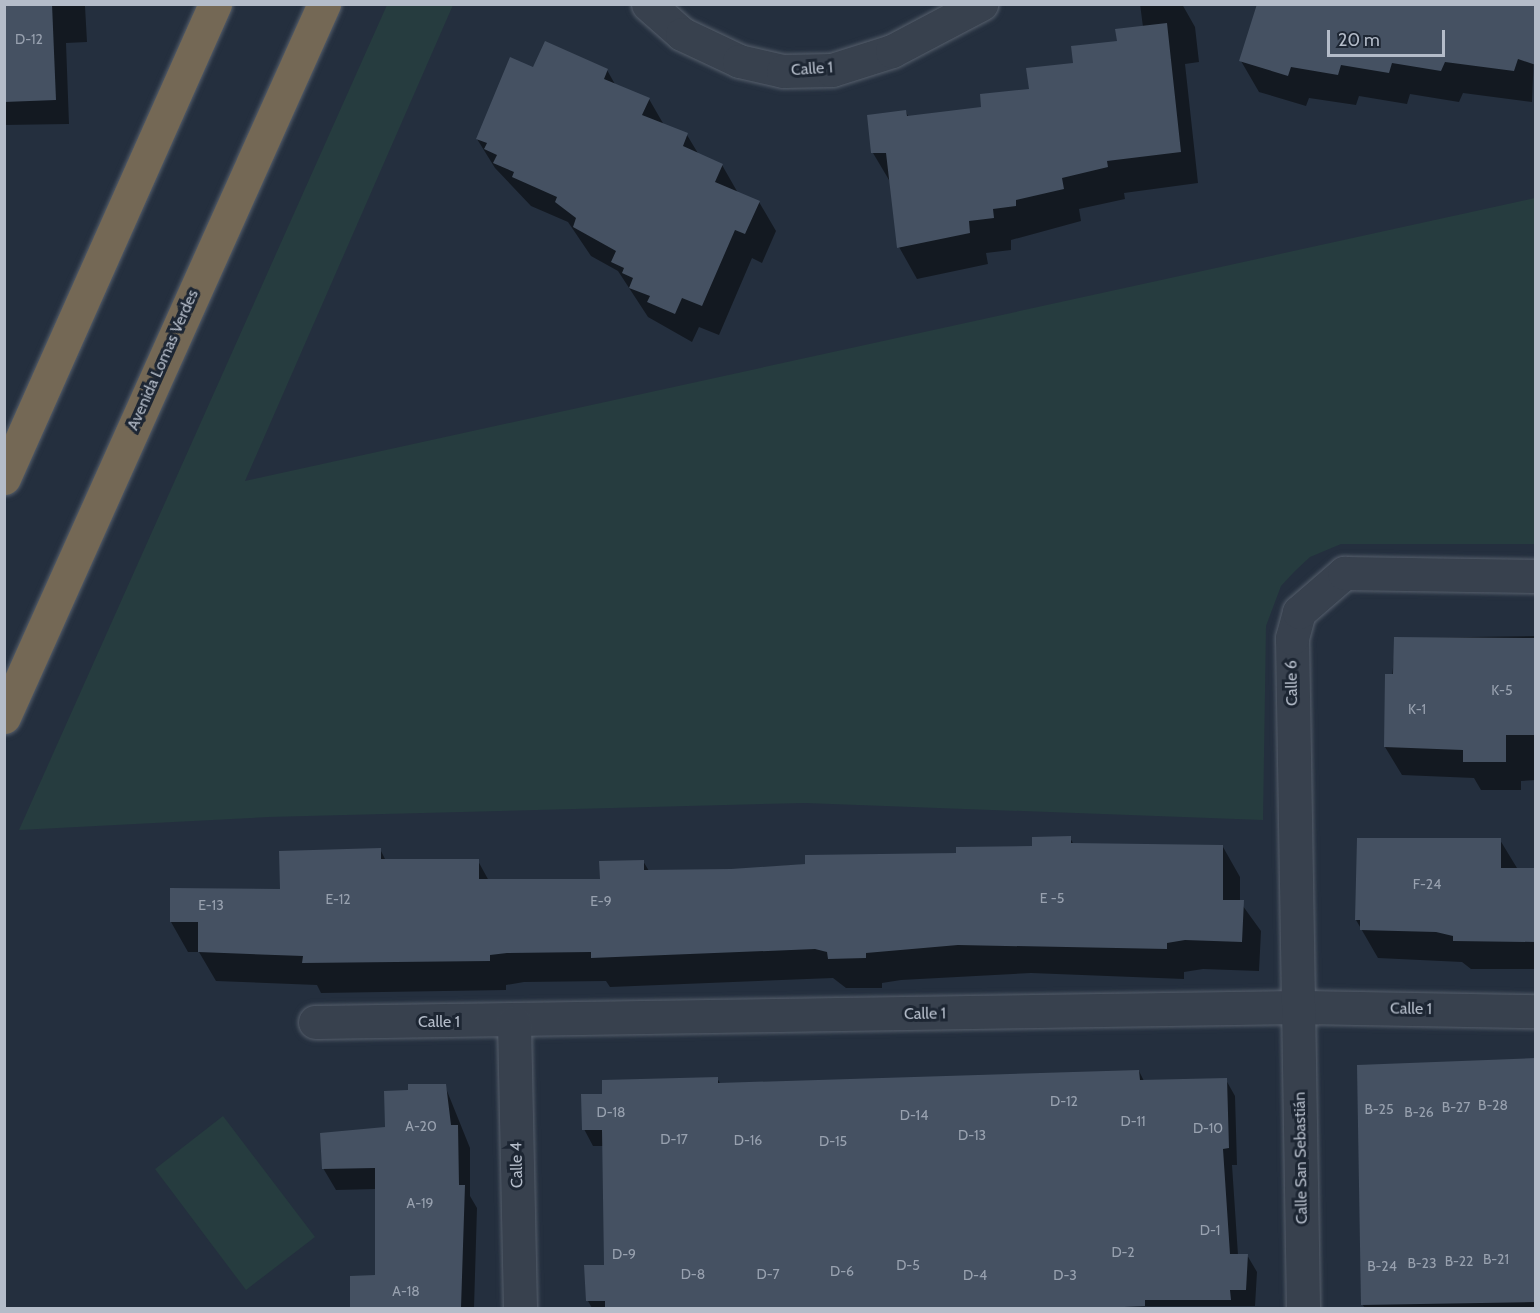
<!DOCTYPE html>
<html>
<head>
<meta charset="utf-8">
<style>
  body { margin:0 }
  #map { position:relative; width:1540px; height:1313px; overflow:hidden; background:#242f3e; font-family:Cabin,sans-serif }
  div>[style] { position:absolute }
  .green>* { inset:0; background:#263c3f }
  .shadow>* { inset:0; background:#0007 }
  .building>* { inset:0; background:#455162 }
  .roads { filter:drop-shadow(0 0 2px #565f6c) drop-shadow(0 0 2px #565f6c) }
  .street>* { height:33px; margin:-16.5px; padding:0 16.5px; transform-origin:16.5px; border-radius:16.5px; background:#38414e }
  .highway>* { height:33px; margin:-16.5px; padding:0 16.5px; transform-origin:16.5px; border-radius:16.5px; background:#746855 }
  span { translate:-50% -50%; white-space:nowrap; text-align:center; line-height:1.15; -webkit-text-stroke:6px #1d2633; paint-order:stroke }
  .number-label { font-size:14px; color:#98a1af }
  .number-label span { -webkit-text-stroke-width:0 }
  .street-label { font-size:16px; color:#b4bcc9 }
  .frame { position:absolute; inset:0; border:6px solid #b4bcc9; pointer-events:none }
  .scale { position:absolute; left:1327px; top:30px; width:118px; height:27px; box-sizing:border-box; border:3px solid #b4bcc9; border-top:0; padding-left:8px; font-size:18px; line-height:21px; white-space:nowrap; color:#b4bcc9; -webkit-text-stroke:4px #1d2633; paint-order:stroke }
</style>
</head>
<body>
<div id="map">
  <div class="green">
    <div style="clip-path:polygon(387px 5px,453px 5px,245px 481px,1535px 198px,1535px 544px,1341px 544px,1310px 557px,1295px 571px,1281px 586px,1266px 626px,1263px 820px,805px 803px,268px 817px,19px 830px)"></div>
    <div style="clip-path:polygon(223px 1116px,315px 1237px,246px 1290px,155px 1169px)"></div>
  </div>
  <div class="shadow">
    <div style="clip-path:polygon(4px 4px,85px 6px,87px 42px,66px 43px,69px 124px,4px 125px)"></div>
    <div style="clip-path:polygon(1140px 4px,1182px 4px,1195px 27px,1199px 62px,1185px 64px,1198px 183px,1124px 193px,1125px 199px,1079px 209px,1081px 221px,1011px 240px,1011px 250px,986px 253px,988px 264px,917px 279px,899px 247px,892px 185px,873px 153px,906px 112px,909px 118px,983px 108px,1031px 90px,1143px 27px)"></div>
    <div style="clip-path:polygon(1536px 4px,1532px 102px,1463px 93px,1459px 102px,1410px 94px,1407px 104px,1359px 96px,1356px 105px,1309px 98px,1306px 106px,1259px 92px,1241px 61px)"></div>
    <div style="clip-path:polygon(534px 69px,607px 70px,616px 86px,649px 99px,664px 125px,687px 135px,699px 155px,722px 165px,738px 193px,759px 202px,776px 231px,762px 263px,752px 258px,719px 335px,699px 327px,692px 342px,648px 317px,618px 271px,591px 256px,568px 222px,531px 206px,495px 168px,477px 139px)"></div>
    <div style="clip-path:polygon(1536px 636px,1536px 780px,1521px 781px,1521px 790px,1481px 790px,1474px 778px,1402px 775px,1385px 747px,1396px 638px)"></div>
    <div style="clip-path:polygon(1070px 838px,1074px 845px,1223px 847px,1240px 877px,1240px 902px,1261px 931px,1259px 971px,1203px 969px,1184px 972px,1184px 979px,1031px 973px,901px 980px,882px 983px,882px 988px,846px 988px,833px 978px,610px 987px,606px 981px,524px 982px,506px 985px,506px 990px,321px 993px,317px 985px,216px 981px,199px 952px,188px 952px,171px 922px,282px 890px,380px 849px,386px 861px,478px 861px,489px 881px,601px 880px,643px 861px,649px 871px,731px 870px,1034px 847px)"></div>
    <div style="clip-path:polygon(1500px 840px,1517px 868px,1536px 870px,1536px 969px,1471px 969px,1462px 962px,1378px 958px,1356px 920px)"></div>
    <div style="clip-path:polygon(1536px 1060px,1536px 1308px,1365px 1308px,1362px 1304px)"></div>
    <div style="clip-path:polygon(1139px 1071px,1144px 1081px,1226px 1080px,1235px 1096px,1237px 1165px,1232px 1165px,1238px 1255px,1247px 1255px,1257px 1272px,1255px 1306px,592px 1308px,588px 1301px,605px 1266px,604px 1146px,593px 1146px,584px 1129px,603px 1095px,717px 1078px,721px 1085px)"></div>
    <div style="clip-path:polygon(445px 1086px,470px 1148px,470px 1196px,477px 1208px,474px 1308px,352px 1308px,352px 1277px,376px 1276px,376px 1189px,336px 1190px,323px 1168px,386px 1128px,410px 1092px)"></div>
  </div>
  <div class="building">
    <div style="clip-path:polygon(4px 4px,52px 4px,56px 100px,4px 102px)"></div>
    <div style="clip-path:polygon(1257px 4px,1536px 4px,1536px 65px,1518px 59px,1514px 71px,1445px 62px,1441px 71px,1392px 63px,1389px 73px,1341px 65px,1338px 75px,1291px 67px,1288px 76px,1239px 61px)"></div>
    <div style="clip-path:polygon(1167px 23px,1181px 152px,1107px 161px,1108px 167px,1062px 178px,1064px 189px,1016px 200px,1016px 206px,993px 209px,994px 218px,969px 221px,970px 233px,897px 248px,886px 153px,871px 153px,867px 115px,906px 110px,907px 116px,981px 107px,980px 94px,1029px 89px,1026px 68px,1073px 63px,1071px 46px,1117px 41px,1115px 29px)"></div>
    <div style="clip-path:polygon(545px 41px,608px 69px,604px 79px,650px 98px,642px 115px,688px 133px,683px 146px,723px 164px,715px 182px,760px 201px,745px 234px,735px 230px,702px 306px,682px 298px,675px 314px,647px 302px,650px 296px,629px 288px,633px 278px,622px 273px,624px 268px,611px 262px,616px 251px,573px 227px,576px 218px,555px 202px,557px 197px,512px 177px,514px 172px,493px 163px,497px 155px,484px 149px,487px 143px,476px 139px,510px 57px,533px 67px)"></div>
    <div style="clip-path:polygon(1394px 637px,1535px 638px,1536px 735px,1506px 735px,1506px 762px,1463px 762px,1463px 750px,1384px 747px,1385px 674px,1393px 674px)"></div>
    <div style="clip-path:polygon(1071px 836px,1071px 843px,1223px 845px,1223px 900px,1244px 900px,1242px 942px,1185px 940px,1167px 943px,1167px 949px,958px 945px,866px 953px,866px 958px,828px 959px,827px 952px,815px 949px,591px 958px,591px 952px,507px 953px,490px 955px,490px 961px,302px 963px,303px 956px,198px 952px,198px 922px,170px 922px,170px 888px,280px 889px,279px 851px,381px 848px,381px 859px,479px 859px,479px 879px,600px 879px,599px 861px,644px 860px,644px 870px,731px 869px,805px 864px,805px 855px,956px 853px,956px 847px,1032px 846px,1032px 837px)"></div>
    <div style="clip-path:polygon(1357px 838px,1501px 838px,1501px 868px,1536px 868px,1536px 942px,1453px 941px,1453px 936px,1436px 932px,1360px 930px,1360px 920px,1355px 920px)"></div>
    <div style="clip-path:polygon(1536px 1058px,1536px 1302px,1361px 1305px,1357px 1065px)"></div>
    <div style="clip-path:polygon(1139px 1070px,1140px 1080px,1227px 1078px,1229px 1148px,1223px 1149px,1230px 1254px,1248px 1254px,1246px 1290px,1230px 1290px,1231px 1300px,1145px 1300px,1145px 1306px,1103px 1308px,605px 1308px,605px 1301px,586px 1301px,584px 1265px,604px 1265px,602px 1130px,582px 1130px,581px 1094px,602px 1094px,602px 1080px,718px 1077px,718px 1083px)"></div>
    <div style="clip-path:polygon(408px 1084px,446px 1084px,451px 1125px,458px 1125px,459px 1185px,465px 1185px,461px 1308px,350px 1308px,350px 1276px,375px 1275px,375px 1168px,322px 1169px,320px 1133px,385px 1127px,384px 1091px,408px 1090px)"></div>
  </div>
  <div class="roads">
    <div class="street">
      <div style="left:648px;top:4px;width:45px;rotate:41.4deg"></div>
      <div style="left:682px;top:34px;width:63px;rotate:25.3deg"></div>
      <div style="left:739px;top:61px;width:45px;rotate:12.8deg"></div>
      <div style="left:783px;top:71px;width:49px;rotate:-1.2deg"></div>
      <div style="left:832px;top:70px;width:63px;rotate:-17.6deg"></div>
      <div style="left:892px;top:51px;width:101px;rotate:-27.8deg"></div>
      <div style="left:315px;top:1022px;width:983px;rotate:-0.87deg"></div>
      <div style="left:1298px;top:1007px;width:238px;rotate:1deg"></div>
      <div style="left:514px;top:1022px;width:286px;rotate:88.8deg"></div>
      <div style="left:1303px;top:1308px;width:670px;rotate:-90.94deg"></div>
      <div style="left:1292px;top:638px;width:27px;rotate:-75deg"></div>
      <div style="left:1299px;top:612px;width:60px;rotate:-40.9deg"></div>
      <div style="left:1344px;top:573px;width:192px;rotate:0.9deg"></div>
    </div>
    <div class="highway">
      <div style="left:4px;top:478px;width:519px;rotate:-66deg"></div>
      <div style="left:4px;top:717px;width:782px;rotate:-65.83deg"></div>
    </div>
  </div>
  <div class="number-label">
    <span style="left:29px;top:39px">D-12</span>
    <span style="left:1502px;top:690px">K-5</span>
    <span style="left:1417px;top:709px">K-1</span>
    <span style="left:1427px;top:884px">F-24</span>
    <span style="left:1052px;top:898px">E -5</span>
    <span style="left:338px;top:899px">E-12</span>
    <span style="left:601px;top:901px">E-9</span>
    <span style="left:211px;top:905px">E-13</span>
    <span style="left:1064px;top:1101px">D-12</span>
    <span style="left:1493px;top:1105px">B-28</span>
    <span style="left:1456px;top:1107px">B-27</span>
    <span style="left:1379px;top:1109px">B-25</span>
    <span style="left:611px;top:1112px">D-18</span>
    <span style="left:1419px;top:1112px">B-26</span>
    <span style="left:914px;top:1115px">D-14</span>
    <span style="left:1133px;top:1121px">D-11</span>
    <span style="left:421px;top:1126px">A-20</span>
    <span style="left:1208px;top:1128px">D-10</span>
    <span style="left:972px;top:1135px">D-13</span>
    <span style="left:674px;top:1139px">D-17</span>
    <span style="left:748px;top:1140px">D-16</span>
    <span style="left:833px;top:1141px">D-15</span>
    <span style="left:420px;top:1203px">A-19</span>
    <span style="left:1210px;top:1230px">D-1</span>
    <span style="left:1123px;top:1252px">D-2</span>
    <span style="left:624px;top:1254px">D-9</span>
    <span style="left:1496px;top:1259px">B-21</span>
    <span style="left:1459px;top:1261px">B-22</span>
    <span style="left:1422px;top:1263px">B-23</span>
    <span style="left:908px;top:1265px">D-5</span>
    <span style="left:1382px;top:1266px">B-24</span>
    <span style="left:842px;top:1271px">D-6</span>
    <span style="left:693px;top:1274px">D-8</span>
    <span style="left:768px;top:1274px">D-7</span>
    <span style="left:975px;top:1275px">D-4</span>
    <span style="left:1065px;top:1275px">D-3</span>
    <span style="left:406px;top:1291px">A-18</span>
  </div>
  <div class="street-label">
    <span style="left:812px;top:69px;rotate:-4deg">Calle 1</span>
    <span style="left:163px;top:360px;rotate:-66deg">Avenida Lomas Verdes</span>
    <span style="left:1292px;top:683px;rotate:-91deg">Calle 6</span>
    <span style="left:1411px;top:1009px;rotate:1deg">Calle 1</span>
    <span style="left:925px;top:1014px;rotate:-1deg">Calle 1</span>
    <span style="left:439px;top:1022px">Calle 1</span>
    <span style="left:1301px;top:1158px;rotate:-91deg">Calle San Sebastián</span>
    <span style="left:517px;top:1165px;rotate:-91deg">Calle 4</span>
  </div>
  <div class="frame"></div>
  <div class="scale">20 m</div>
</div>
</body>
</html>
